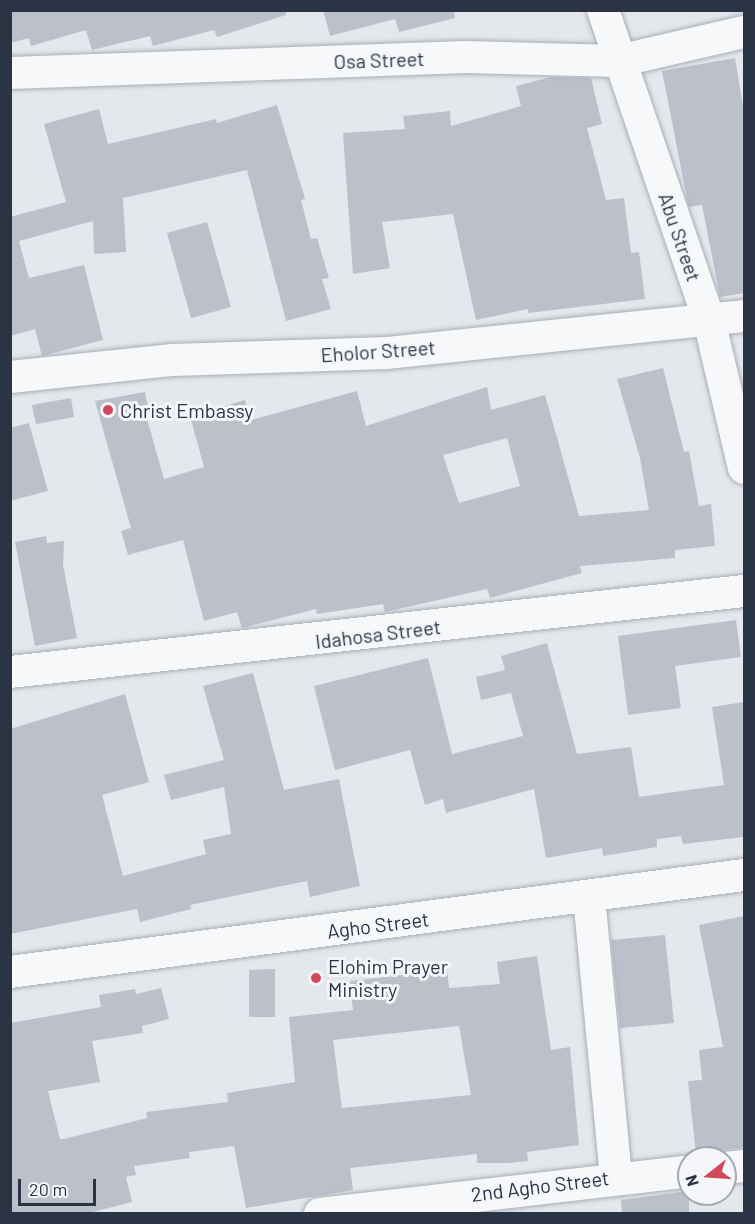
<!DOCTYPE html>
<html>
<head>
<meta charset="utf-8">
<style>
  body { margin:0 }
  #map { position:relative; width:755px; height:1224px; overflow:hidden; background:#e4e7ec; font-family:Barlow,sans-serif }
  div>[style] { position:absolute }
  .building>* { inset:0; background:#bbc0ca }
  .roads { filter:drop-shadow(0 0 2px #a9aeb7) drop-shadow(0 0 2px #a9aeb7) }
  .street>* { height:32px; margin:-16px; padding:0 16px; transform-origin:16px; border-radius:16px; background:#f7f8fa }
  .dots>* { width:16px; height:16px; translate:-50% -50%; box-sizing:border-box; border:3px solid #f4f6f9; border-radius:50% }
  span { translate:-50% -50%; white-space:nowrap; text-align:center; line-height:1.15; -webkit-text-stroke:6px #f4f6f9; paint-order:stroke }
  .street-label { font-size:20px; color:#2b3445 }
  .poi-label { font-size:20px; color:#2b3445 }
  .left { translate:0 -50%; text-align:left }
  .frame { position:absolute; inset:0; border:12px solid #2b3445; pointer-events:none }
  .north { position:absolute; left:677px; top:1146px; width:60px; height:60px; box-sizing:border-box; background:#f4f6f9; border:2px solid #a4a8b1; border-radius:50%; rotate:253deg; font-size:16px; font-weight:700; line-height:24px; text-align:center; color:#2b3445 }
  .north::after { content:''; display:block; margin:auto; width:21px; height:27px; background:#d1495b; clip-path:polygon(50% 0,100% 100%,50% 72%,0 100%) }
  .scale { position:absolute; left:18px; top:1179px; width:78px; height:27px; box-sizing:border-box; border:3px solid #2b3445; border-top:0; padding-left:8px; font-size:18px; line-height:21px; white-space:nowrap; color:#2b3445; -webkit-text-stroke:4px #f4f6f9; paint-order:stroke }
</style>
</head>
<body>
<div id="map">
  <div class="building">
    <div style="clip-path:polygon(10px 10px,286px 10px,286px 15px,217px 37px,214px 30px,153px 46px,150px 36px,92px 50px,86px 30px,31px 46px,29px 38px,10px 43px)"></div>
    <div style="clip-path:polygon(323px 10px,454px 10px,455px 18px,399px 32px,395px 19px,330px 36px)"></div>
    <div style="clip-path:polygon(735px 58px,744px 112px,744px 293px,720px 297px,702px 205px,689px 207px,688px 204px,662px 71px)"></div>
    <div style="clip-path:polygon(551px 77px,591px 78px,602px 124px,587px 128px,606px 200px,624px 198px,631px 253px,639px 252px,645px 299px,528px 313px,528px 309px,476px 320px,453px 214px,382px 222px,390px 268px,353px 274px,343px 133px,405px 129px,403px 116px,450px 111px,451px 126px,521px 106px,516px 86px)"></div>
    <div style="clip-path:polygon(277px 105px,305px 199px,301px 200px,311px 239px,317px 238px,329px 278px,322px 279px,331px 309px,286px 321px,247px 170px,123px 198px,126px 252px,94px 254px,93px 221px,19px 241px,29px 278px,84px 265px,103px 340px,42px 356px,35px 329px,10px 336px,10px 217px,66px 202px,44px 124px,99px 109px,108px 144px,216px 119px,217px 123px)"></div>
    <div style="clip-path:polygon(207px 222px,231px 307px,191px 318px,167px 233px)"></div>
    <div style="clip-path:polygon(evenodd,663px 368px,684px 452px,689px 451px,699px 506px,711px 504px,715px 546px,675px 550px,675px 558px,580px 566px,582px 573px,490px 598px,487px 589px,385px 612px,383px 604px,317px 614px,316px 609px,242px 628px,237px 612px,204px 621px,183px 540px,128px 555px,121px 531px,131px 528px,95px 401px,145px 392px,149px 412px,145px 412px,164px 479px,204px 467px,190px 416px,245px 400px,251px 420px,357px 391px,366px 426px,487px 387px,491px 410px,545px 395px,579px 516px,649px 510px,640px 458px,617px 379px,663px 368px,507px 438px,520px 486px,459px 503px,443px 455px,507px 438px)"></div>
    <div style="clip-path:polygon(71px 398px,74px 417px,36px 424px,32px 405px)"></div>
    <div style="clip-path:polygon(29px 423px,48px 491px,10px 501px,10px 428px)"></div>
    <div style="clip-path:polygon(46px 536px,47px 543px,64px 541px,63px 565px,77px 638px,35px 646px,15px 542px)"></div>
    <div style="clip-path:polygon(736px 620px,741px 657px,675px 666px,681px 708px,628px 715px,618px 636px)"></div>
    <div style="clip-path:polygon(547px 643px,577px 754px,631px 747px,639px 797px,724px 785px,712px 707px,744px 702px,744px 837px,683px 844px,681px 836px,657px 839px,657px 847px,603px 856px,602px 848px,546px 858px,534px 789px,446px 813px,443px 799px,425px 805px,410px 750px,335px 770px,314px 686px,428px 658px,452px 754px,523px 736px,511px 693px,481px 700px,476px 677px,505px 670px,501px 656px)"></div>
    <div style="clip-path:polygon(253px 673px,284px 790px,339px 779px,360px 886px,310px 897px,307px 881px,190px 905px,191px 909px,140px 922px,137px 909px,10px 934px,10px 729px,125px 694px,149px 782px,102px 795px,123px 876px,206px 854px,203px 840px,231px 834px,224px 787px,171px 800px,164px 775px,224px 760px,203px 686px)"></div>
    <div style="clip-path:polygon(744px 916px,744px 1147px,696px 1154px,688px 1081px,702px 1080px,699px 1050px,723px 1047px,699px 925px)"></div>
    <div style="clip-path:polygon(665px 935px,674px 1023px,620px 1028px,611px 940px)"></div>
    <div style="clip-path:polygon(evenodd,537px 956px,551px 1050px,570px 1047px,579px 1145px,527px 1152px,528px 1161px,508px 1163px,477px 1163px,477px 1154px,350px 1168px,353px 1190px,246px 1208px,234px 1146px,189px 1152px,190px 1158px,134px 1166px,136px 1175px,126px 1177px,132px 1202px,85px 1214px,10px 1214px,10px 1023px,101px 1007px,99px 995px,135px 989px,136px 994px,161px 988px,169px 1019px,142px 1026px,143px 1033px,92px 1041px,100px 1082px,48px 1091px,60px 1139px,64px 1139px,147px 1118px,146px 1112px,228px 1102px,227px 1093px,295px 1082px,289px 1017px,353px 1010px,350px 981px,447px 970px,449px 988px,500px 984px,497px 962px,537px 956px,459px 1026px,471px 1095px,342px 1108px,333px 1040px,459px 1026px)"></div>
    <div style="clip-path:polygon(275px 969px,275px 1017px,249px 1017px,249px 970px)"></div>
    <div style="clip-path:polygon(689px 1191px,689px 1214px,622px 1214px,621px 1200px)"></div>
  </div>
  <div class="roads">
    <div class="street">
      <div style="left:603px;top:10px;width:328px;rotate:71.1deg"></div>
      <div style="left:709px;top:320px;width:152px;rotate:76.7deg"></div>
      <div style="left:10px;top:73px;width:456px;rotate:-2deg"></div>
      <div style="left:466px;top:57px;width:152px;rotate:1.5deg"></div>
      <div style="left:618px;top:61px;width:129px;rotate:-13deg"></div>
      <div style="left:10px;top:377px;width:164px;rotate:-6deg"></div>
      <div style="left:173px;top:360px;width:214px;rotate:-1.9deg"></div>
      <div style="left:387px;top:353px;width:359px;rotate:-5.9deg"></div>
      <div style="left:10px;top:672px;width:738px;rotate:-6.3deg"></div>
      <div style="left:589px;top:897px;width:281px;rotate:84.5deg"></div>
      <div style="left:10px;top:972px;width:740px;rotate:-7.53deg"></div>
      <div style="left:725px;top:1168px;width:19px;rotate:-6deg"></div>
      <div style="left:320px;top:1214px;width:371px;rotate:-6.6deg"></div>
    </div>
  </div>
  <div class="dots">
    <div style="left:108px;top:410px;background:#d1495b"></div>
    <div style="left:316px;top:978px;background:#d1495b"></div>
  </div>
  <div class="street-label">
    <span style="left:379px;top:60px;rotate:-2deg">Osa Street</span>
    <span style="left:680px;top:237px;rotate:71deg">Abu Street</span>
    <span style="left:378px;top:351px;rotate:-4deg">Eholor Street</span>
    <span style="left:378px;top:634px;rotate:-7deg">Idahosa Street</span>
    <span style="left:378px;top:925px;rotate:-7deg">Agho Street</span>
    <span style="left:540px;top:1186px;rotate:-7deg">2nd Agho Street</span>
  </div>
  <div class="poi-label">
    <span class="left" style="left:120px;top:410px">Christ Embassy</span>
    <span class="left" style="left:328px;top:978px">Elohim Prayer<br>Ministry</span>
  </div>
  <div class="frame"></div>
  <div class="north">N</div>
  <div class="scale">20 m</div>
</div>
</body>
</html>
